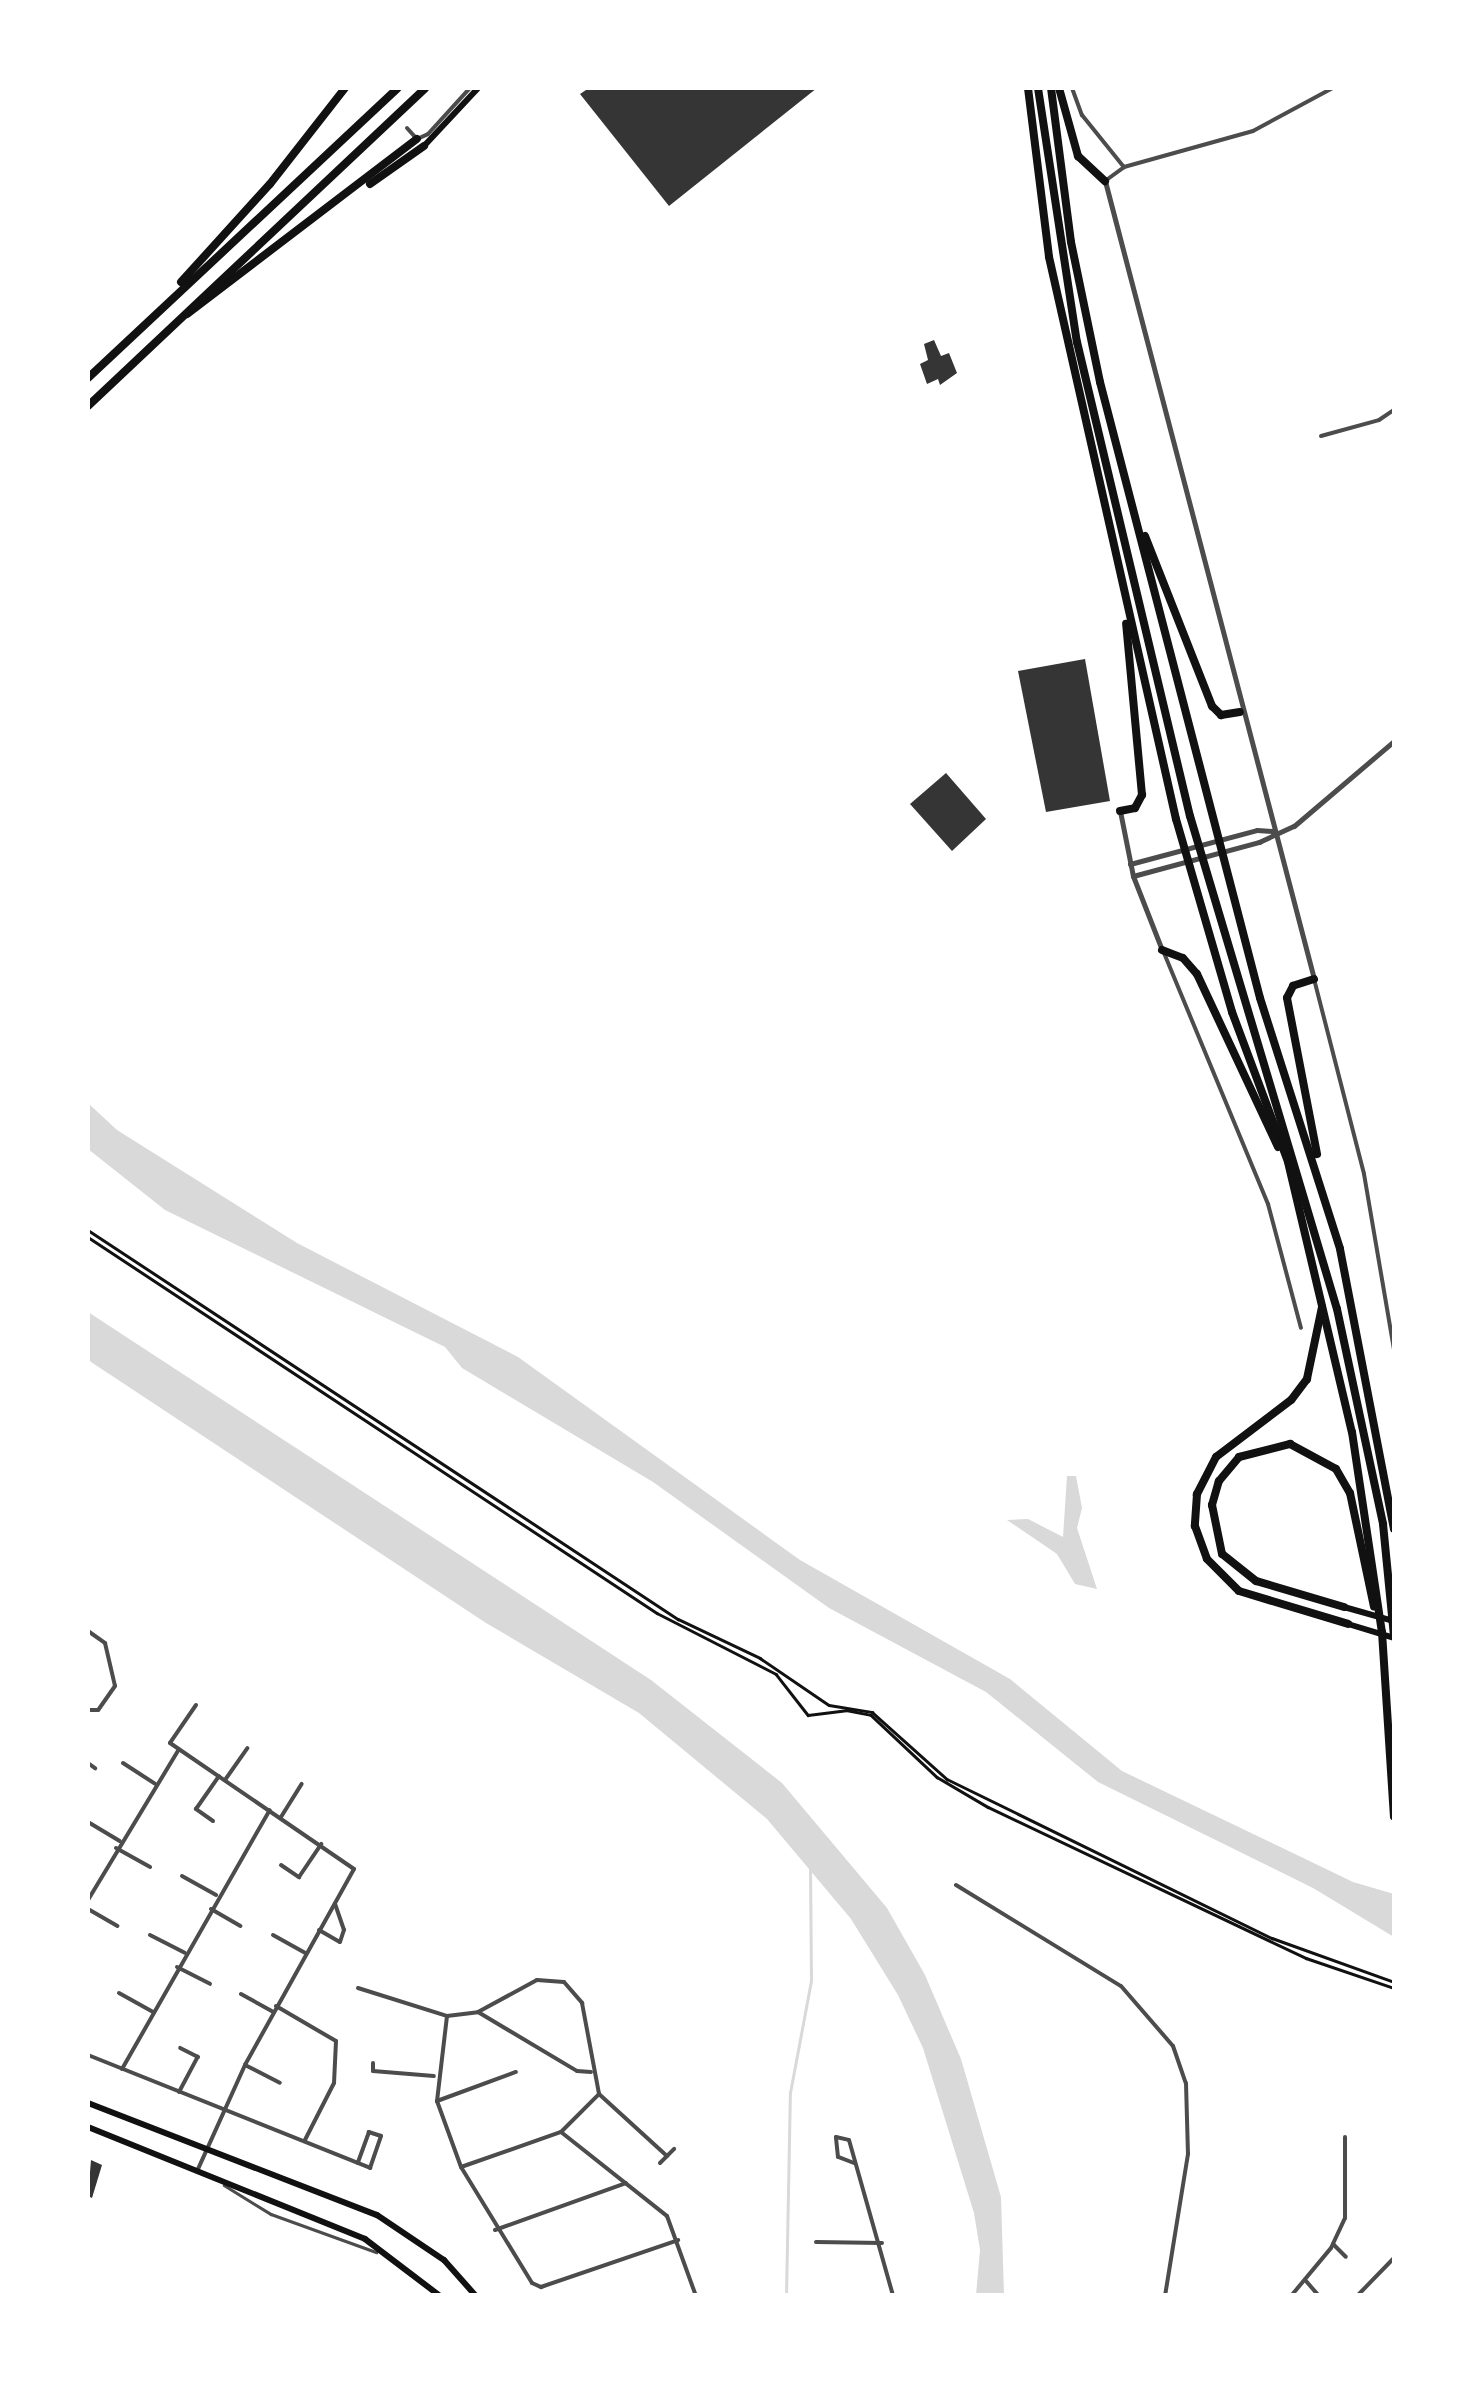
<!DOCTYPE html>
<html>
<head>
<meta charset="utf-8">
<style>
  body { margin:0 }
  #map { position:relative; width:1482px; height:2383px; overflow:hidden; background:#fff; font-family:"Fira Sans Condensed",sans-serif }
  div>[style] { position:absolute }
  .water>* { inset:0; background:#d9d9d9 }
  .stream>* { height:2.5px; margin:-1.25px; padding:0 1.25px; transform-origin:1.25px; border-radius:1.25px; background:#d9d9d9 }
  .building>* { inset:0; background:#353535 }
  .path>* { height:2.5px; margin:-1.25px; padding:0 1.25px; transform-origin:1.25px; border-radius:1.25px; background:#111 }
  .service>* { height:2.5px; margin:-1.25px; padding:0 1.25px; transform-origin:1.25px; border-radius:1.25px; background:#4c4c4c }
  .minor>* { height:4px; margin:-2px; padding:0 2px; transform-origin:2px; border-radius:2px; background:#4c4c4c }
  .tertiary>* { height:5px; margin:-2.5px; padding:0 2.5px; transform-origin:2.5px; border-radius:2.5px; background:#4c4c4c }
  .primary>* { height:6px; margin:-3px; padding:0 3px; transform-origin:3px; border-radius:3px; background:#111 }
  .trunk>* { height:6px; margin:-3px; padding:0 3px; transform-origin:3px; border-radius:3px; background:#111 }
  .motorway>* { height:8px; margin:-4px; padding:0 4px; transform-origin:4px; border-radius:4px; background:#111 }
  span { translate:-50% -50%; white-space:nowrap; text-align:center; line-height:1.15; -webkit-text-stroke:10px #fff; paint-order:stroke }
  .frame { position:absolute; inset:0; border:90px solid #fff; pointer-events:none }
</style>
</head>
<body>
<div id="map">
  <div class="water">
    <div style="clip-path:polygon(88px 1103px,117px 1130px,297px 1243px,518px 1357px,800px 1560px,1010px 1679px,1122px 1771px,1353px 1882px,1394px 1894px,1394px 1937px,1313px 1888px,1098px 1782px,986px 1692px,829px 1608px,653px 1482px,462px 1368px,445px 1347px,165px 1210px,88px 1149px)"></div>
    <div style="clip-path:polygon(88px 1312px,651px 1680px,782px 1783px,887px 1908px,925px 1975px,961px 2059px,1001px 2197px,1004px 2295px,976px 2295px,980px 2250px,974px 2213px,923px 2048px,898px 1995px,851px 1919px,767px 1819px,639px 1713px,486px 1623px,88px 1360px)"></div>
    <div style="clip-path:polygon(1067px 1476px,1076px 1476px,1082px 1508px,1077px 1528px,1097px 1589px,1075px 1584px,1057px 1554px,1007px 1520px,1028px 1519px,1063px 1537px)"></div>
  </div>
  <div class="stream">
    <div style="left:786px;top:2296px;width:203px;rotate:-88.9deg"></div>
    <div style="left:790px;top:2093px;width:114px;rotate:-79.4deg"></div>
    <div style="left:811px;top:1981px;width:116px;rotate:-90.5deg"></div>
  </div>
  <div class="building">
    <div style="clip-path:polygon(589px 88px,817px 88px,669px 206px,580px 94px)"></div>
    <div style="clip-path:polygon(934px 340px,941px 356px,949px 353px,957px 373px,940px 385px,938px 379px,927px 384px,920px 364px,928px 360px,924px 344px)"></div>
    <div style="clip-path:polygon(1085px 659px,1110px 801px,1046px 812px,1018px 671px)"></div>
    <div style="clip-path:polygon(946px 773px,986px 819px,952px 851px,910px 804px)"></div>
    <div style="clip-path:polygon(91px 2160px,102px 2165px,92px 2198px,88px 2196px)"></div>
  </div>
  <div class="path">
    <div style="left:88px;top:1230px;width:707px;rotate:33.4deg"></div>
    <div style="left:678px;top:1619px;width:91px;rotate:25.4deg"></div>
    <div style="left:760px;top:1658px;width:83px;rotate:34.3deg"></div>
    <div style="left:829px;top:1705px;width:44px;rotate:9.2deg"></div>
    <div style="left:872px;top:1712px;width:101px;rotate:41.8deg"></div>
    <div style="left:947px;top:1779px;width:362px;rotate:26.1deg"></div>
    <div style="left:1272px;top:1938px;width:130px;rotate:19.8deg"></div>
    <div style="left:88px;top:1237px;width:682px;rotate:33.46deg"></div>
    <div style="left:657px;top:1613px;width:134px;rotate:27.1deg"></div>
    <div style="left:776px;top:1674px;width:52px;rotate:52deg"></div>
    <div style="left:808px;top:1715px;width:38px;rotate:-7deg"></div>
    <div style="left:846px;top:1710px;width:25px;rotate:11deg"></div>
    <div style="left:871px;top:1715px;width:91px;rotate:43.2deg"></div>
    <div style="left:937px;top:1777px;width:59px;rotate:30.5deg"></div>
    <div style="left:988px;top:1807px;width:352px;rotate:25.4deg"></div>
    <div style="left:1306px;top:1958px;width:93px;rotate:18.8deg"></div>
  </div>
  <div class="service">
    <div style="left:224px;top:2185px;width:55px;rotate:31.7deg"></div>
    <div style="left:271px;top:2214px;width:112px;rotate:19.9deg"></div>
  </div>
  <div class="minor">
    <div style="left:1072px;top:88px;width:29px;rotate:70deg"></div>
    <div style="left:1082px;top:115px;width:67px;rotate:51.1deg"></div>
    <div style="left:407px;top:128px;width:15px;rotate:48deg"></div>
    <div style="left:417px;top:139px;width:12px;rotate:-24deg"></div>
    <div style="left:428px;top:134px;width:62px;rotate:-47.6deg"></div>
    <div style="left:1105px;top:181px;width:24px;rotate:-36deg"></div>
    <div style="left:1124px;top:167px;width:134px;rotate:-15.6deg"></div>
    <div style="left:1253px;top:131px;width:91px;rotate:-28.3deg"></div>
    <div style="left:1321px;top:436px;width:60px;rotate:-15.4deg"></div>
    <div style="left:1379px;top:420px;width:18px;rotate:-34deg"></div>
    <div style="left:1164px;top:953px;width:272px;rotate:67.5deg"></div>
    <div style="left:1268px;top:1204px;width:128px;rotate:75.1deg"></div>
    <div style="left:1314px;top:979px;width:201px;rotate:75.6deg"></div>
    <div style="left:1364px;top:1174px;width:179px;rotate:80.3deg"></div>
    <div style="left:88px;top:1631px;width:21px;rotate:35deg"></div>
    <div style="left:105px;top:1643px;width:44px;rotate:76.9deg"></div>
    <div style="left:115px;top:1686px;width:29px;rotate:125deg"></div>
    <div style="left:98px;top:1710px;width:10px;rotate:180deg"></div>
    <div style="left:196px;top:1705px;width:46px;rotate:124.4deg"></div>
    <div style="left:170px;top:1743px;width:223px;rotate:34.4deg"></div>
    <div style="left:354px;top:1869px;width:224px;rotate:119.1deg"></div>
    <div style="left:245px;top:2065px;width:114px;rotate:114.3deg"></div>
    <div style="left:88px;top:1763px;width:9px;rotate:36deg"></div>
    <div style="left:123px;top:1763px;width:38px;rotate:33deg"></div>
    <div style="left:225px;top:1780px;width:39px;rotate:-55deg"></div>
    <div style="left:281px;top:1817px;width:39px;rotate:-58deg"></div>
    <div style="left:213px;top:1821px;width:21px;rotate:-145deg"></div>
    <div style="left:196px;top:1809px;width:40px;rotate:-55.1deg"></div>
    <div style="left:88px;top:1822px;width:37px;rotate:31deg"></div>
    <div style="left:116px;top:1848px;width:39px;rotate:29deg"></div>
    <div style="left:281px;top:1865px;width:22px;rotate:34deg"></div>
    <div style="left:299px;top:1877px;width:40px;rotate:-56deg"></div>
    <div style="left:182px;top:1876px;width:39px;rotate:29deg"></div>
    <div style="left:956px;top:1885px;width:193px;rotate:31.5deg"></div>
    <div style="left:1121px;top:1986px;width:79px;rotate:49.1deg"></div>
    <div style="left:1173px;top:2046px;width:39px;rotate:71deg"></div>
    <div style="left:1186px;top:2083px;width:71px;rotate:88.4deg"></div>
    <div style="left:1188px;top:2154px;width:144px;rotate:99.2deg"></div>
    <div style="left:88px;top:1900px;width:176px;rotate:-58.9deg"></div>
    <div style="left:88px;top:1909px;width:34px;rotate:30deg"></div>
    <div style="left:211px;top:1909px;width:34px;rotate:30deg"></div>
    <div style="left:319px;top:1930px;width:24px;rotate:30deg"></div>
    <div style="left:340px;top:1942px;width:13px;rotate:-72deg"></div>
    <div style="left:344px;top:1930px;width:28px;rotate:-109deg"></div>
    <div style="left:150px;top:1935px;width:39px;rotate:27deg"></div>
    <div style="left:273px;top:1935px;width:37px;rotate:29deg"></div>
    <div style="left:177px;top:1967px;width:37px;rotate:27deg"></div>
    <div style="left:358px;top:1988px;width:93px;rotate:17.5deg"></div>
    <div style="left:447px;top:2016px;width:31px;rotate:-7deg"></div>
    <div style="left:478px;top:2012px;width:67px;rotate:-28.5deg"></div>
    <div style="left:537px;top:1980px;width:27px;rotate:4deg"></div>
    <div style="left:564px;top:1982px;width:28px;rotate:49deg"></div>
    <div style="left:582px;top:2003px;width:93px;rotate:79.4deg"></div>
    <div style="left:599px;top:2094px;width:92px;rotate:42.4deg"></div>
    <div style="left:119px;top:1993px;width:39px;rotate:29deg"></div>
    <div style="left:241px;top:1994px;width:35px;rotate:29deg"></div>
    <div style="left:276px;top:2006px;width:69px;rotate:30.3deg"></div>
    <div style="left:336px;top:2041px;width:42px;rotate:92.7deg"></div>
    <div style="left:334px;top:2083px;width:64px;rotate:117deg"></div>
    <div style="left:478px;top:2012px;width:115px;rotate:30.8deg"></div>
    <div style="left:577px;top:2071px;width:14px;rotate:4deg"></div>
    <div style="left:447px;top:2016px;width:86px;rotate:96.7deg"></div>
    <div style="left:437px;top:2101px;width:70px;rotate:70deg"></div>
    <div style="left:461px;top:2167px;width:136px;rotate:58.5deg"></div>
    <div style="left:532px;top:2283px;width:10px;rotate:24deg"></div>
    <div style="left:541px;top:2287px;width:145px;rotate:-18.9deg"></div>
    <div style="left:88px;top:2055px;width:304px;rotate:21.8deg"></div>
    <div style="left:370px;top:2168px;width:34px;rotate:-71deg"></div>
    <div style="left:381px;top:2136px;width:13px;rotate:-162deg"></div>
    <div style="left:369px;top:2132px;width:33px;rotate:110deg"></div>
    <div style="left:373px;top:2063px;width:8px;rotate:90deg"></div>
    <div style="left:373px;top:2071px;width:61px;rotate:4.7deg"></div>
    <div style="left:245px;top:2065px;width:39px;rotate:27deg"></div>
    <div style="left:122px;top:2069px;width:298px;rotate:-60.3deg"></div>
    <div style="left:179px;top:2092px;width:40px;rotate:-62deg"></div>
    <div style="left:198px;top:2057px;width:20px;rotate:-153deg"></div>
    <div style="left:437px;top:2101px;width:84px;rotate:-20.2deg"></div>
    <div style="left:561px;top:2132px;width:135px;rotate:38.4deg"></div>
    <div style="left:667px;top:2216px;width:85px;rotate:70.1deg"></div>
    <div style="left:660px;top:2163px;width:20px;rotate:-45deg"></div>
    <div style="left:854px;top:2163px;width:17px;rotate:-159deg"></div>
    <div style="left:838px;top:2157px;width:20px;rotate:-96deg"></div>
    <div style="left:836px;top:2137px;width:13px;rotate:13deg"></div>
    <div style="left:849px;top:2140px;width:162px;rotate:74.2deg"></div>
    <div style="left:461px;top:2167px;width:106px;rotate:-19.3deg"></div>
    <div style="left:561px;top:2132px;width:54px;rotate:-45deg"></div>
    <div style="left:495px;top:2230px;width:139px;rotate:-19.7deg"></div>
    <div style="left:816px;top:2242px;width:66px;rotate:0.9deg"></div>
    <div style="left:1333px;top:2244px;width:18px;rotate:45deg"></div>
    <div style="left:1306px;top:2281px;width:20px;rotate:49deg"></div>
    <div style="left:1291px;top:2296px;width:62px;rotate:-50.2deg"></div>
    <div style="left:1331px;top:2248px;width:33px;rotate:-65deg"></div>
    <div style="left:1345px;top:2218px;width:81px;rotate:-90deg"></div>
    <div style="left:1357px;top:2296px;width:53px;rotate:-45.8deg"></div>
  </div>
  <div class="tertiary">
    <div style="left:1105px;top:181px;width:825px;rotate:75.32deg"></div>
    <div style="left:1120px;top:811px;width:66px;rotate:78.7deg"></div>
    <div style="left:1133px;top:876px;width:79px;rotate:68.6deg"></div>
    <div style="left:1130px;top:864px;width:131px;rotate:-15deg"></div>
    <div style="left:1257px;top:830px;width:16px;rotate:4deg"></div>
    <div style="left:1133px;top:876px;width:131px;rotate:-15.1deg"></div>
    <div style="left:1259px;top:842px;width:38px;rotate:-25deg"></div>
    <div style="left:1294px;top:826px;width:131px;rotate:-40.4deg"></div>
  </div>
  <div class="primary">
    <div style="left:1344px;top:1607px;width:51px;rotate:15.9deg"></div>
    <div style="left:1348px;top:1624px;width:48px;rotate:16.9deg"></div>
    <div style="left:88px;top:2103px;width:310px;rotate:21.2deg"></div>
    <div style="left:377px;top:2215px;width:81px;rotate:33.9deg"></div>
    <div style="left:444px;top:2260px;width:48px;rotate:48.4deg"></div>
    <div style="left:88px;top:2127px;width:299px;rotate:22deg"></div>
    <div style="left:365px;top:2239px;width:94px;rotate:37.2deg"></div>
  </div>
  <div class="trunk">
    <div style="left:424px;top:146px;width:79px;rotate:-47deg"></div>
  </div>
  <div class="motorway">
    <div style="left:1028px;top:88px;width:170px;rotate:82.9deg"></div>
    <div style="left:1049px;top:257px;width:576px;rotate:77.27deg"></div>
    <div style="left:1176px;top:819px;width:201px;rotate:73.8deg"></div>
    <div style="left:1232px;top:1012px;width:160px;rotate:69.5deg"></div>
    <div style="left:1288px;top:1162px;width:277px;rotate:76.7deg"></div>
    <div style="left:1352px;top:1432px;width:202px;rotate:81.5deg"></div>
    <div style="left:1382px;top:1632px;width:185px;rotate:86.3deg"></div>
    <div style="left:1038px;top:88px;width:257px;rotate:81.3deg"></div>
    <div style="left:1077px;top:342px;width:487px;rotate:76.6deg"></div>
    <div style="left:1190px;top:816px;width:514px;rotate:73.4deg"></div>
    <div style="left:1337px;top:1309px;width:220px;rotate:77.9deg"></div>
    <div style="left:1383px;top:1524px;width:113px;rotate:84.4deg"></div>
    <div style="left:1051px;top:88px;width:155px;rotate:82.6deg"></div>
    <div style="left:1071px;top:242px;width:143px;rotate:78.3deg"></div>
    <div style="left:1100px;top:382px;width:636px;rotate:75.44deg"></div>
    <div style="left:1260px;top:998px;width:263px;rotate:72.3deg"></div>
    <div style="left:1340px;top:1249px;width:285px;rotate:79.1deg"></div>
    <div style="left:1059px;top:88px;width:71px;rotate:74.4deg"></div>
    <div style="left:1078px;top:156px;width:37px;rotate:43deg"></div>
    <div style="left:370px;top:184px;width:66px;rotate:-35.1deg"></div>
    <div style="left:181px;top:282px;width:132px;rotate:-47.8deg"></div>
    <div style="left:270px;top:184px;width:122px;rotate:-52deg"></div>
    <div style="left:187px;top:314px;width:289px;rotate:-37.3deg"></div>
    <div style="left:88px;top:378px;width:424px;rotate:-43.1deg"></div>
    <div style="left:88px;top:406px;width:463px;rotate:-43.3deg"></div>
    <div style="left:1145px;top:536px;width:183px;rotate:68.5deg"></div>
    <div style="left:1212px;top:706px;width:13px;rotate:45deg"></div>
    <div style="left:1221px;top:715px;width:19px;rotate:-9deg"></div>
    <div style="left:1120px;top:811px;width:15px;rotate:-11deg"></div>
    <div style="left:1135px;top:808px;width:15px;rotate:-62deg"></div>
    <div style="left:1142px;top:795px;width:172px;rotate:-95.3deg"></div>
    <div style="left:1162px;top:950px;width:22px;rotate:21deg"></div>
    <div style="left:1183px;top:958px;width:21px;rotate:49deg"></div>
    <div style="left:1197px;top:974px;width:191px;rotate:64.9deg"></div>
    <div style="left:1314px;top:979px;width:22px;rotate:162deg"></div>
    <div style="left:1293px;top:986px;width:13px;rotate:117deg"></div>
    <div style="left:1287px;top:998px;width:159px;rotate:79.1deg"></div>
    <div style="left:1322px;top:1307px;width:74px;rotate:101.8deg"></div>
    <div style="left:1307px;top:1379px;width:26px;rotate:127deg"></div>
    <div style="left:1291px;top:1400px;width:94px;rotate:142.8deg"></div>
    <div style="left:1216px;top:1457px;width:42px;rotate:117.2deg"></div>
    <div style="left:1197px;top:1494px;width:32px;rotate:94deg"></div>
    <div style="left:1195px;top:1526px;width:35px;rotate:70deg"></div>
    <div style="left:1207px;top:1559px;width:45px;rotate:45deg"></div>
    <div style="left:1239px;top:1591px;width:114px;rotate:16.8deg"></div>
    <div style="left:1344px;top:1607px;width:92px;rotate:-163.5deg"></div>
    <div style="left:1256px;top:1581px;width:43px;rotate:-141.5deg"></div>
    <div style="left:1222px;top:1554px;width:50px;rotate:-101.5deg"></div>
    <div style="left:1212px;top:1505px;width:25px;rotate:-74deg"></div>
    <div style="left:1219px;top:1481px;width:31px;rotate:-50deg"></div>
    <div style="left:1239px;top:1457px;width:53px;rotate:-14.3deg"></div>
    <div style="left:1290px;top:1444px;width:52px;rotate:28.5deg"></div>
    <div style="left:1336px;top:1469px;width:28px;rotate:60deg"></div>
    <div style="left:1350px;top:1493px;width:116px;rotate:78.1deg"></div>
  </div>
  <div class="frame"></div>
</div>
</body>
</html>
